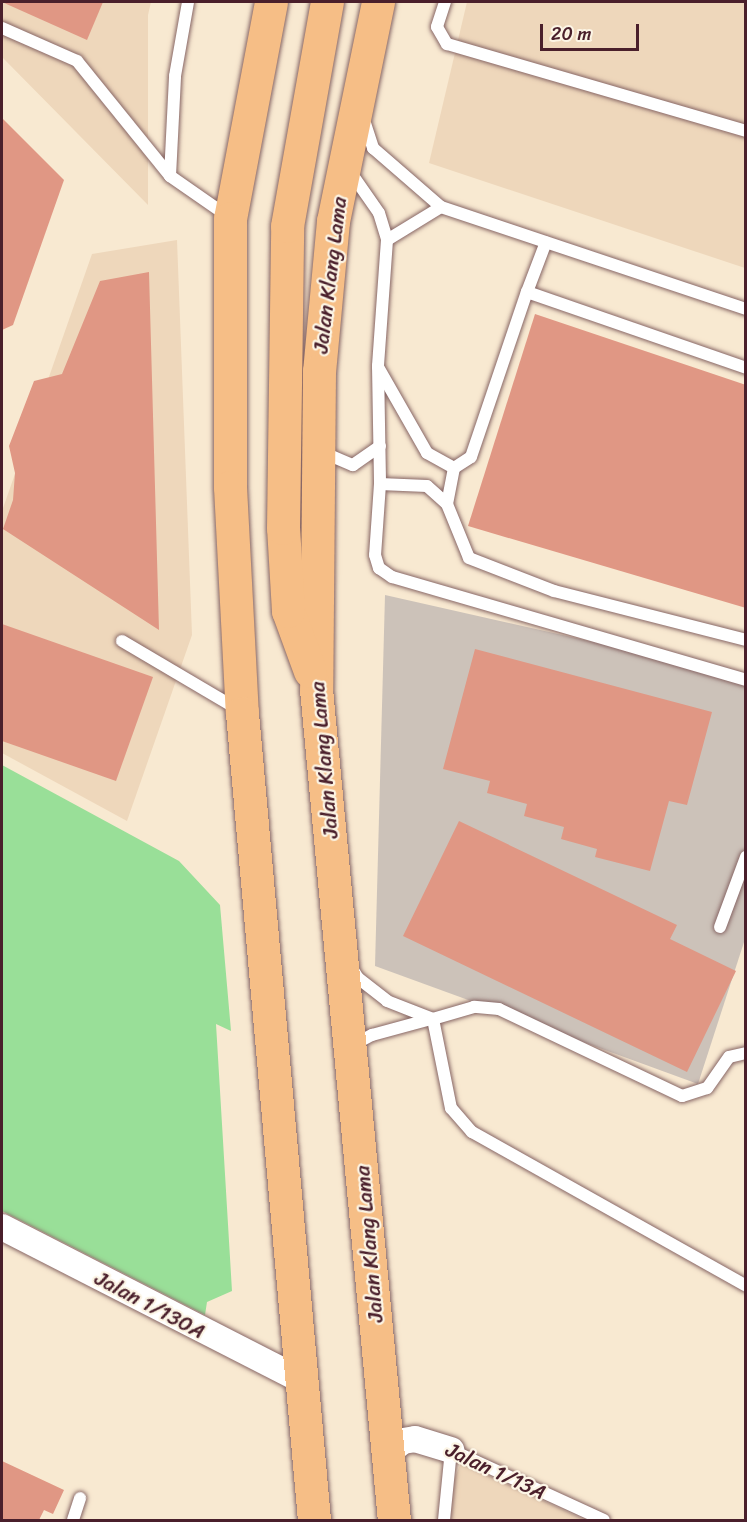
<!DOCTYPE html>
<html>
<head>
<meta charset="utf-8">
<style>
  body { margin:0 }
  #map { position:relative; width:747px; height:1522px; overflow:hidden; background:#f8e9d1; font-family:Sriracha,sans-serif }
  div>[style] { position:absolute }
  .built>* { inset:0; background:#eed7bb }
  .industrial>* { inset:0; background:#ccc2b9 }
  .green>* { inset:0; background:#99df98 }
  .building>* { inset:0; background:#e09784 }
  .roads { filter:drop-shadow(0 0 2px #876665) drop-shadow(0 0 2px #876665) }
  .lane>* { height:12px; margin:-6px; padding:0 6px; transform-origin:6px; border-radius:6px; background:#fff }
  .street>* { height:26px; margin:-13px; padding:0 13px; transform-origin:13px; border-radius:13px; background:#fff }
  .primary>* { height:33px; margin:-16.5px; padding:0 16.5px; transform-origin:16.5px; border-radius:16.5px; background:#f6be86 }
  span { translate:-50% -50%; white-space:nowrap; text-align:center; line-height:1.15; -webkit-text-stroke:4.5px #fcf5e5; paint-order:stroke }
  .street-label { font-size:21px; color:#4a1f2b }
  .frame { position:absolute; inset:0; border:3px solid #4a1f2b; pointer-events:none }
  .scale { position:absolute; left:540px; top:24px; width:99px; height:27px; box-sizing:border-box; border:3px solid #4a1f2b; border-top:0; padding-left:8px; font-size:18px; line-height:21px; white-space:nowrap; color:#4a1f2b; -webkit-text-stroke:4px #fcf5e5; paint-order:stroke }
</style>
</head>
<body>
<div id="map">
  <div class="built">
    <div style="clip-path:polygon(2px 2px,151px 2px,148px 15px,148px 205px,2px 57px)"></div>
    <div style="clip-path:polygon(467px 2px,745px 2px,745px 268px,429px 163px)"></div>
    <div style="clip-path:polygon(177px 240px,192px 635px,127px 821px,2px 753px,2px 511px,92px 254px)"></div>
    <div style="clip-path:polygon(461px 1463px,585px 1520px,437px 1520px)"></div>
  </div>
  <div class="industrial">
    <div style="clip-path:polygon(385px 595px,745px 676px,745px 939px,698px 1084px,375px 966px)"></div>
  </div>
  <div class="green">
    <div style="clip-path:polygon(2px 765px,179px 861px,220px 905px,231px 1031px,216px 1024px,232px 1291px,207px 1302px,205px 1315px,2px 1211px)"></div>
  </div>
  <div class="building">
    <div style="clip-path:polygon(2px 2px,103px 2px,87px 40px)"></div>
    <div style="clip-path:polygon(2px 118px,64px 180px,13px 325px,2px 330px)"></div>
    <div style="clip-path:polygon(149px 272px,159px 630px,3px 529px,13px 500px,15px 473px,9px 446px,34px 381px,62px 374px,100px 281px)"></div>
    <div style="clip-path:polygon(535px 314px,746px 385px,746px 608px,468px 526px)"></div>
    <div style="clip-path:polygon(2px 624px,153px 677px,116px 781px,2px 741px)"></div>
    <div style="clip-path:polygon(475px 649px,712px 712px,687px 805px,669px 801px,650px 871px,595px 857px,597px 849px,561px 839px,564px 827px,524px 816px,527px 804px,487px 793px,490px 781px,443px 769px)"></div>
    <div style="clip-path:polygon(459px 821px,677px 925px,670px 939px,736px 971px,687px 1072px,403px 936px)"></div>
    <div style="clip-path:polygon(2px 1461px,64px 1490px,53px 1514px,44px 1510px,39px 1520px,2px 1520px)"></div>
  </div>
  <div class="roads">
    <div class="lane">
      <div style="left:445px;top:2px;width:26px;rotate:108deg"></div>
      <div style="left:437px;top:27px;width:20px;rotate:60deg"></div>
      <div style="left:447px;top:44px;width:311px;rotate:16.2deg"></div>
      <div style="left:2px;top:28px;width:82px;rotate:23.7deg"></div>
      <div style="left:77px;top:61px;width:148px;rotate:51deg"></div>
      <div style="left:170px;top:176px;width:72px;rotate:34.8deg"></div>
      <div style="left:363px;top:117px;width:33px;rotate:72deg"></div>
      <div style="left:373px;top:148px;width:90px;rotate:40.9deg"></div>
      <div style="left:441px;top:207px;width:63px;rotate:148.6deg"></div>
      <div style="left:349px;top:170px;width:52px;rotate:55.1deg"></div>
      <div style="left:379px;top:213px;width:28px;rotate:73deg"></div>
      <div style="left:387px;top:240px;width:126px;rotate:94.1deg"></div>
      <div style="left:378px;top:366px;width:118px;rotate:89deg"></div>
      <div style="left:380px;top:484px;width:71px;rotate:94deg"></div>
      <div style="left:375px;top:555px;width:14px;rotate:73deg"></div>
      <div style="left:379px;top:568px;width:16px;rotate:35deg"></div>
      <div style="left:392px;top:577px;width:369px;rotate:16.2deg"></div>
      <div style="left:170px;top:176px;width:100px;rotate:-87.1deg"></div>
      <div style="left:175px;top:76px;width:75px;rotate:-80deg"></div>
      <div style="left:441px;top:207px;width:322px;rotate:18.5deg"></div>
      <div style="left:527px;top:292px;width:53px;rotate:-69.2deg"></div>
      <div style="left:378px;top:367px;width:99px;rotate:60.3deg"></div>
      <div style="left:427px;top:453px;width:31px;rotate:29deg"></div>
      <div style="left:454px;top:468px;width:20px;rotate:-33deg"></div>
      <div style="left:471px;top:457px;width:174px;rotate:-71.3deg"></div>
      <div style="left:527px;top:292px;width:232px;rotate:19.1deg"></div>
      <div style="left:326px;top:447px;width:9px;rotate:69deg"></div>
      <div style="left:329px;top:455px;width:26px;rotate:23deg"></div>
      <div style="left:353px;top:465px;width:33px;rotate:-35deg"></div>
      <div style="left:380px;top:484px;width:47px;rotate:2.4deg"></div>
      <div style="left:427px;top:486px;width:27px;rotate:42deg"></div>
      <div style="left:447px;top:504px;width:58px;rotate:67.8deg"></div>
      <div style="left:469px;top:558px;width:91px;rotate:21.2deg"></div>
      <div style="left:554px;top:591px;width:198px;rotate:14.3deg"></div>
      <div style="left:447px;top:504px;width:37px;rotate:-79deg"></div>
      <div style="left:122px;top:641px;width:136px;rotate:30.5deg"></div>
      <div style="left:720px;top:927px;width:75px;rotate:-69.6deg"></div>
      <div style="left:351px;top:967px;width:13px;rotate:58deg"></div>
      <div style="left:358px;top:978px;width:37px;rotate:38deg"></div>
      <div style="left:387px;top:1001px;width:49px;rotate:21.4deg"></div>
      <div style="left:351px;top:1046px;width:24px;rotate:-28deg"></div>
      <div style="left:372px;top:1035px;width:61px;rotate:-15.2deg"></div>
      <div style="left:746px;top:1053px;width:17px;rotate:167deg"></div>
      <div style="left:729px;top:1057px;width:38px;rotate:125deg"></div>
      <div style="left:707px;top:1088px;width:26px;rotate:162deg"></div>
      <div style="left:682px;top:1096px;width:203px;rotate:-154.6deg"></div>
      <div style="left:499px;top:1009px;width:25px;rotate:-175deg"></div>
      <div style="left:474px;top:1007px;width:43px;rotate:163.7deg"></div>
      <div style="left:433px;top:1019px;width:91px;rotate:78.6deg"></div>
      <div style="left:451px;top:1108px;width:32px;rotate:49deg"></div>
      <div style="left:472px;top:1132px;width:314px;rotate:29.3deg"></div>
      <div style="left:73px;top:1520px;width:23px;rotate:-72deg"></div>
      <div style="left:444px;top:1520px;width:70px;rotate:-84.3deg"></div>
      <div style="left:451px;top:1450px;width:168px;rotate:24.6deg"></div>
    </div>
    <div class="street">
      <div style="left:2px;top:1227px;width:336px;rotate:27.1deg"></div>
      <div style="left:388px;top:1453px;width:19px;rotate:-39deg"></div>
      <div style="left:403px;top:1441px;width:12px;rotate:-9deg"></div>
      <div style="left:415px;top:1439px;width:38px;rotate:17deg"></div>
    </div>
    <div class="primary">
      <div style="left:271px;top:2px;width:220px;rotate:100.7deg"></div>
      <div style="left:230px;top:218px;width:269px;rotate:90deg"></div>
      <div style="left:230px;top:487px;width:226px;rotate:87deg"></div>
      <div style="left:242px;top:713px;width:810px;rotate:84.9deg"></div>
      <div style="left:378px;top:2px;width:224px;rotate:101.6deg"></div>
      <div style="left:333px;top:221px;width:151px;rotate:95.3deg"></div>
      <div style="left:319px;top:371px;width:318px;rotate:90.5deg"></div>
      <div style="left:316px;top:689px;width:835px;rotate:84.64deg"></div>
      <div style="left:310px;top:671px;width:64px;rotate:-110.1deg"></div>
      <div style="left:288px;top:611px;width:83px;rotate:-93.4deg"></div>
      <div style="left:283px;top:528px;width:302px;rotate:-89.2deg"></div>
      <div style="left:287px;top:226px;width:228px;rotate:-79.9deg"></div>
    </div>
  </div>
  <div class="street-label">
    <span style="left:330px;top:275px;rotate:-83deg">Jalan Klang Lama</span>
    <span style="left:324px;top:760px;rotate:-95deg">Jalan Klang Lama</span>
    <span style="left:369px;top:1244px;rotate:-95deg">Jalan Klang Lama</span>
    <span style="left:150px;top:1305px;rotate:28deg">Jalan 1/130A</span>
    <span style="left:496px;top:1471px;rotate:25deg">Jalan 1/13A</span>
  </div>
  <div class="frame"></div>
  <div class="scale">20 m</div>
</div>
</body>
</html>
